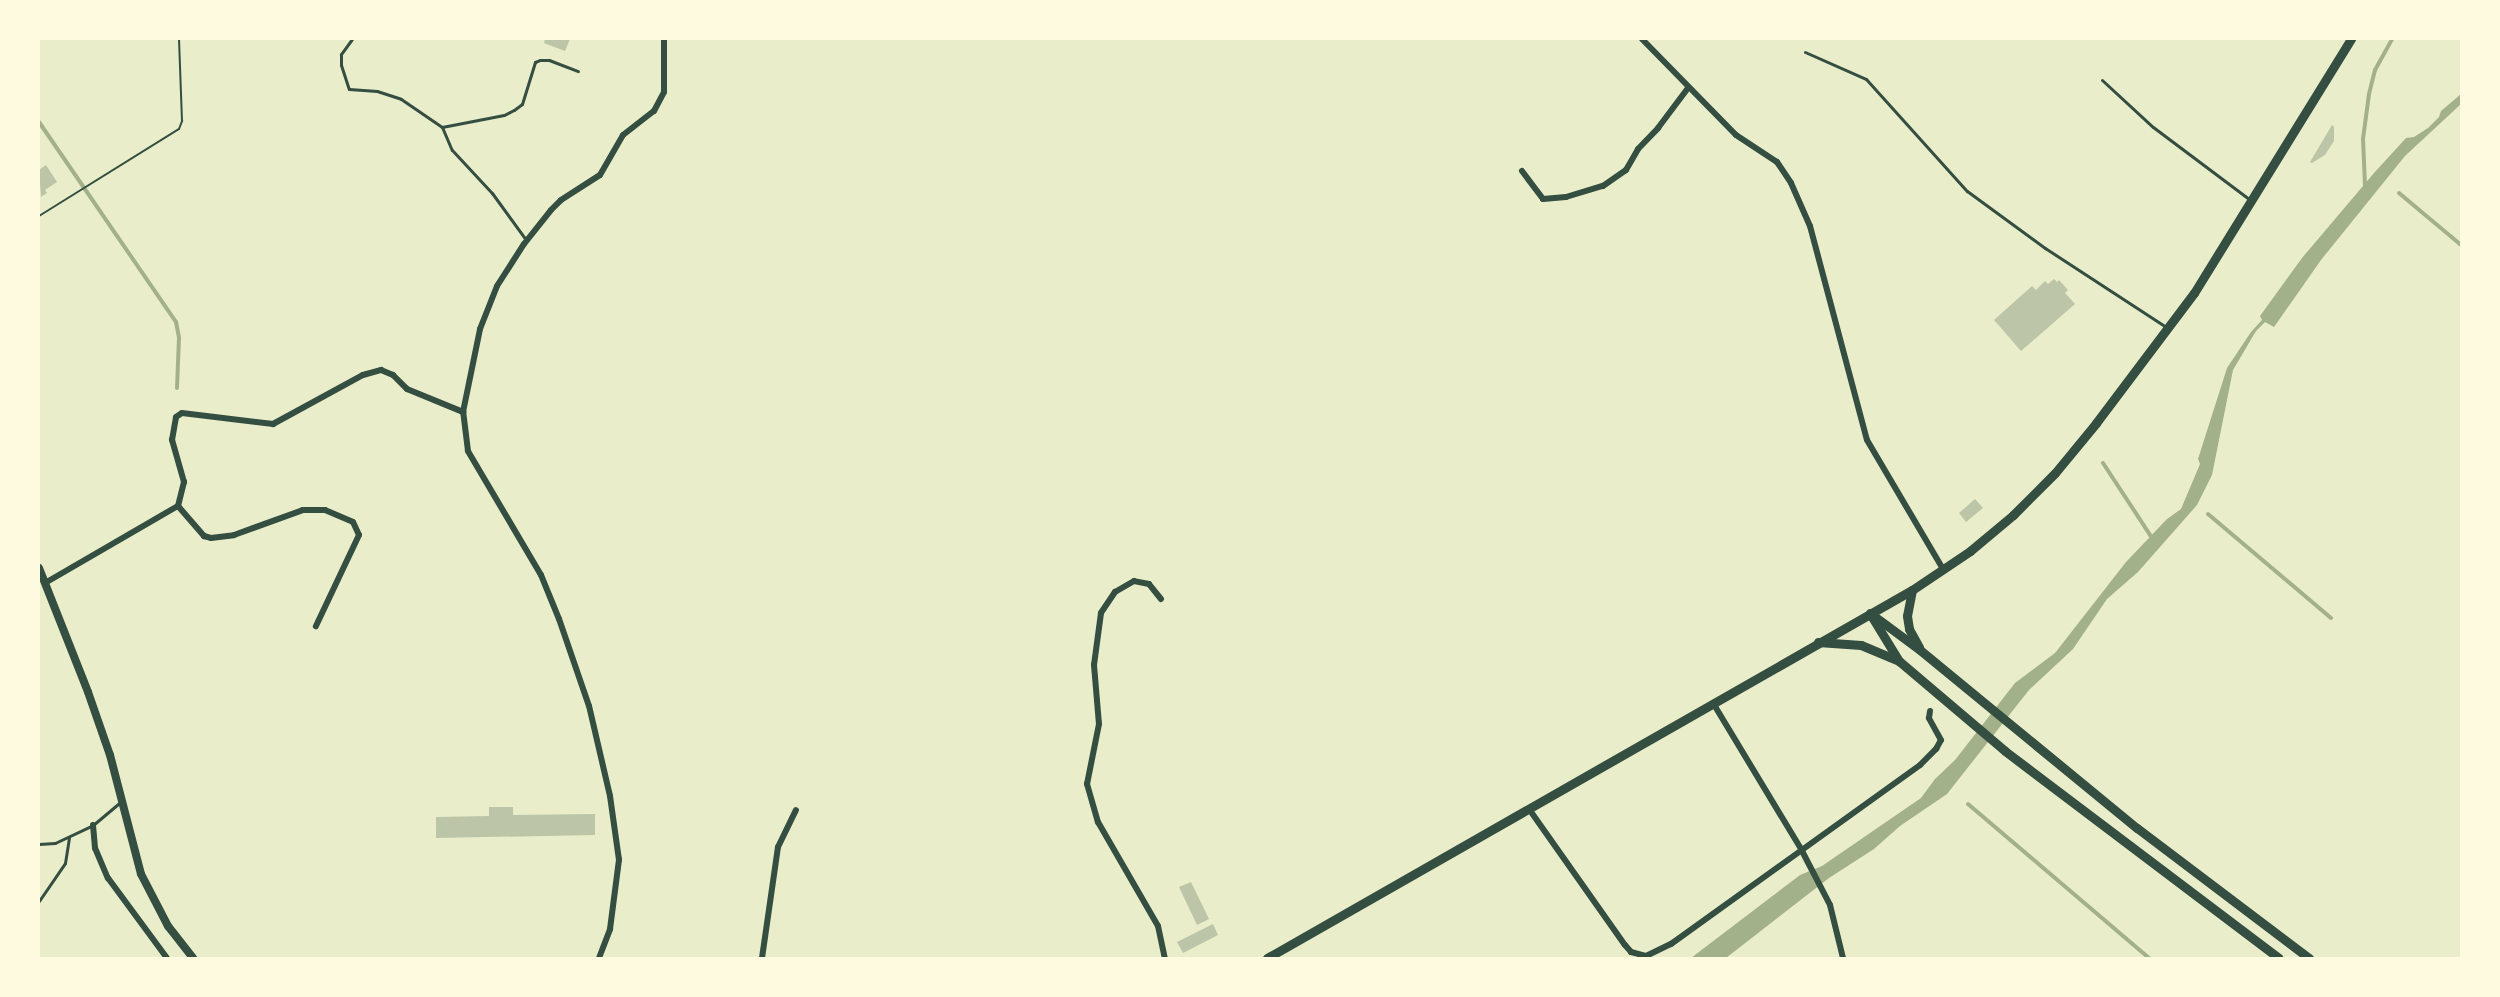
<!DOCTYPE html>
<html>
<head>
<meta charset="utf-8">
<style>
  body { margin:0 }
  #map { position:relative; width:2500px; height:997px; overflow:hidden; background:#e9edc9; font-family:Montserrat,sans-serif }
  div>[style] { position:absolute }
  .water>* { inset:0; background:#a3b18a }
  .stream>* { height:4px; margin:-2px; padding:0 2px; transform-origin:2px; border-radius:2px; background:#a3b18a }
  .building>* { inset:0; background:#bcc5a7 }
  .path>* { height:2px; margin:-1px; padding:0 1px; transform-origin:1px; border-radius:1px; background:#344e41 }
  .service>* { height:3px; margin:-1.5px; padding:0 1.5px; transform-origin:1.5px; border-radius:1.5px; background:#344e41 }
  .minor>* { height:6px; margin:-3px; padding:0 3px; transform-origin:3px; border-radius:3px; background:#344e41 }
  .tertiary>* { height:8px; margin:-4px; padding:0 4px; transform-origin:4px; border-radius:4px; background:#344e41 }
  .secondary>* { height:9px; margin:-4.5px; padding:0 4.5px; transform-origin:4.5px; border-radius:4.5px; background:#344e41 }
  span { translate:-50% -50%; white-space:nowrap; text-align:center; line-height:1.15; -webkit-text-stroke:6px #fefae0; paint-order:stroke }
  .frame { position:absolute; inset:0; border:40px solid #fefae0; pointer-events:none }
</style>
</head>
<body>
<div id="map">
  <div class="water">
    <div style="clip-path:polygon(2461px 94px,2461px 104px,2405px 156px,2321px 260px,2274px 327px,2265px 322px,2256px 331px,2233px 370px,2212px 475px,2197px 505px,2138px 572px,2107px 599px,2073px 649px,2029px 690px,1947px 794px,1900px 826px,1874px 849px,1829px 878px,1726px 958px,1691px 958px,1800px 875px,1822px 866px,1921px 798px,1935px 779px,1955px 760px,2015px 683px,2055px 653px,2126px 562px,2167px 519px,2181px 509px,2200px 464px,2198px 459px,2227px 368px,2251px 332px,2262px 320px,2260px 316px,2302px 258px,2374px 173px,2406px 138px,2414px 137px,2428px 128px,2439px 117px,2441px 111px)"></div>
  </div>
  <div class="stream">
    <div style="left:39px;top:122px;width:242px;rotate:55.6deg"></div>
    <div style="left:176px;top:322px;width:16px;rotate:79deg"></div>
    <div style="left:179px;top:338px;width:50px;rotate:92.3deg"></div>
    <div style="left:2365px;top:186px;width:47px;rotate:-92.4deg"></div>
    <div style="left:2363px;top:139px;width:45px;rotate:-82.4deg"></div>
    <div style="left:2369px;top:94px;width:25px;rotate:-76deg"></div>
    <div style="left:2375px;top:70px;width:35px;rotate:-61deg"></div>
    <div style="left:2399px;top:193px;width:81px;rotate:40deg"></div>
    <div style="left:2103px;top:463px;width:90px;rotate:56.8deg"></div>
    <div style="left:2208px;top:514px;width:161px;rotate:40.2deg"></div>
    <div style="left:1968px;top:804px;width:238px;rotate:40.4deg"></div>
  </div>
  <div class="building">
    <div style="clip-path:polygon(545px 39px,570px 39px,565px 51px,544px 43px)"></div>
    <div style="clip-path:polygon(2332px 125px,2334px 127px,2334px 141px,2325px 155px,2312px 163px,2310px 162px)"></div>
    <div style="clip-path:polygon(46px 165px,57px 182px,45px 190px,47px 193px,41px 197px,39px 170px)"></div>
    <div style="clip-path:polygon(2054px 279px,2057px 282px,2059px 280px,2068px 290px,2065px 293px,2075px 304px,2021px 351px,1994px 320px,2032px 286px,2036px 290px,2045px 281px,2048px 284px)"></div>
    <div style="clip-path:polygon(1975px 499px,1983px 508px,1966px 522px,1959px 513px)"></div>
    <div style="clip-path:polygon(489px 807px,513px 807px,513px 815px,595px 814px,595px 835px,436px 838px,436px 817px,489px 816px)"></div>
    <div style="clip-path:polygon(1191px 882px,1209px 919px,1197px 925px,1179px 887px)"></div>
    <div style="clip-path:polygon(1213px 924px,1218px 935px,1183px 953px,1177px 942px)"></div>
  </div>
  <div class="path">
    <div style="left:39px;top:216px;width:165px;rotate:-31.9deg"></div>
    <div style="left:179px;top:129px;width:9px;rotate:-69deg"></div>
    <div style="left:182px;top:121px;width:82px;rotate:-92.1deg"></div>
  </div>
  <div class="service">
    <div style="left:352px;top:39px;width:19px;rotate:126deg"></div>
    <div style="left:341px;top:54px;width:11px;rotate:90deg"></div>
    <div style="left:341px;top:65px;width:25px;rotate:72deg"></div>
    <div style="left:349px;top:89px;width:28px;rotate:4deg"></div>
    <div style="left:377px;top:91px;width:25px;rotate:18deg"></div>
    <div style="left:401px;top:99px;width:50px;rotate:34.3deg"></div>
    <div style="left:442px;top:127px;width:25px;rotate:67deg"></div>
    <div style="left:452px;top:150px;width:59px;rotate:47.1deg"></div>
    <div style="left:492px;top:193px;width:58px;rotate:54.1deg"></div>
    <div style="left:1805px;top:52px;width:67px;rotate:23.9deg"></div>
    <div style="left:1866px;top:79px;width:151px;rotate:48deg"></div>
    <div style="left:1967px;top:191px;width:97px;rotate:36.2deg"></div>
    <div style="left:2045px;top:248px;width:145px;rotate:33.1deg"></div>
    <div style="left:2102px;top:80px;width:69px;rotate:42.7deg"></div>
    <div style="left:2153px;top:127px;width:120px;rotate:36.9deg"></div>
    <div style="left:442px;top:127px;width:63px;rotate:-11deg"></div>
    <div style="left:504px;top:115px;width:11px;rotate:-27deg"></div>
    <div style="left:514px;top:110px;width:10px;rotate:-37deg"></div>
    <div style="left:522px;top:104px;width:44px;rotate:-72.8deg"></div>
    <div style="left:535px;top:62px;width:5px;rotate:-22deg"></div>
    <div style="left:540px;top:60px;width:9px"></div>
    <div style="left:549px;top:60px;width:31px;rotate:21deg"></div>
    <div style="left:39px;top:844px;width:16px;rotate:-4deg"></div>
    <div style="left:55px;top:843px;width:42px;rotate:-25.3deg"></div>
    <div style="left:93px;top:825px;width:35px;rotate:-40deg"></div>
    <div style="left:39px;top:901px;width:46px;rotate:-55.6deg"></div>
    <div style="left:65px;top:863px;width:25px;rotate:-81deg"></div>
  </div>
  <div class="minor">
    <div style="left:1642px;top:39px;width:134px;rotate:45.6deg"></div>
    <div style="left:1736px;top:135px;width:49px;rotate:33.4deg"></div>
    <div style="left:1777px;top:162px;width:25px;rotate:56deg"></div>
    <div style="left:1791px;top:183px;width:47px;rotate:66.2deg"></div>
    <div style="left:1810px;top:226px;width:221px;rotate:75.1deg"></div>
    <div style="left:1867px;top:440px;width:150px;rotate:59.5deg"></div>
    <div style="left:1522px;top:171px;width:35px;rotate:53deg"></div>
    <div style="left:1543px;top:199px;width:23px;rotate:-5deg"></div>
    <div style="left:1566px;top:197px;width:39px;rotate:-17deg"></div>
    <div style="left:1603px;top:186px;width:28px;rotate:-35deg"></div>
    <div style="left:1626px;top:170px;width:24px;rotate:-60deg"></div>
    <div style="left:1638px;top:149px;width:29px;rotate:-46deg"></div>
    <div style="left:1658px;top:128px;width:50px;rotate:-53.1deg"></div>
    <div style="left:178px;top:506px;width:40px;rotate:49deg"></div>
    <div style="left:204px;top:536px;width:7px;rotate:16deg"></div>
    <div style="left:211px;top:538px;width:23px;rotate:-7deg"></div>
    <div style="left:234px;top:535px;width:73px;rotate:-19.9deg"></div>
    <div style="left:303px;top:510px;width:22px"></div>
    <div style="left:325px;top:510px;width:30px;rotate:23deg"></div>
    <div style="left:353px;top:522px;width:14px;rotate:65deg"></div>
    <div style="left:359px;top:535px;width:101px;rotate:115.3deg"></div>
    <div style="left:45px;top:583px;width:154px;rotate:-30.1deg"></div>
    <div style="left:178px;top:506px;width:25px;rotate:-76deg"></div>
    <div style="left:184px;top:482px;width:44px;rotate:-105.9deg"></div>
    <div style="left:172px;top:440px;width:23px;rotate:-80deg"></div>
    <div style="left:176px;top:417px;width:7px;rotate:-34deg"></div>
    <div style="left:182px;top:413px;width:92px;rotate:6.9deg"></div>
    <div style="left:273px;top:424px;width:102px;rotate:-28.6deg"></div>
    <div style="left:363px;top:375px;width:19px;rotate:-16deg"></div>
    <div style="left:381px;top:370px;width:13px;rotate:23deg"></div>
    <div style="left:393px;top:375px;width:20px;rotate:45deg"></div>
    <div style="left:407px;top:389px;width:61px;rotate:22.3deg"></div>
    <div style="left:1161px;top:599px;width:19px;rotate:-129deg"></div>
    <div style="left:1149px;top:584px;width:15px;rotate:-169deg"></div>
    <div style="left:1134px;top:581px;width:22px;rotate:150deg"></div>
    <div style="left:1115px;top:592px;width:25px;rotate:124deg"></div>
    <div style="left:1101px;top:613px;width:52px;rotate:97.7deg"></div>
    <div style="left:1094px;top:665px;width:59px;rotate:85.2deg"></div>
    <div style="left:1099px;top:724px;width:61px;rotate:101.3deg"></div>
    <div style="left:1087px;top:784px;width:40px;rotate:74deg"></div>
    <div style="left:1098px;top:822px;width:120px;rotate:60deg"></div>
    <div style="left:1158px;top:926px;width:33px;rotate:78deg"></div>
    <div style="left:1713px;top:703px;width:170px;rotate:58.9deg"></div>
    <div style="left:1801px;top:849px;width:63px;rotate:62.6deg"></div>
    <div style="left:1830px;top:905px;width:55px;rotate:76.2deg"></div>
    <div style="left:1529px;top:809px;width:166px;rotate:54.8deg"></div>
    <div style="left:1625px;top:945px;width:9px;rotate:49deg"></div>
    <div style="left:1631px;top:952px;width:16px;rotate:15deg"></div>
    <div style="left:1646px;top:956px;width:28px;rotate:-26deg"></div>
    <div style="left:1671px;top:944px;width:307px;rotate:-35.7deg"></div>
    <div style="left:1920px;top:765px;width:23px;rotate:-45deg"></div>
    <div style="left:1936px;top:749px;width:10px;rotate:-61deg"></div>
    <div style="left:1941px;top:740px;width:25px;rotate:-119deg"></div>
    <div style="left:1929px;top:718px;width:7px;rotate:-82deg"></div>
    <div style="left:93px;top:825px;width:23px;rotate:85deg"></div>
    <div style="left:95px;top:848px;width:33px;rotate:67deg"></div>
    <div style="left:108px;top:878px;width:99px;rotate:53.6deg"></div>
    <div style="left:599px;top:958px;width:31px;rotate:-69deg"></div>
    <div style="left:610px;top:929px;width:70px;rotate:-82.6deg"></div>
    <div style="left:619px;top:860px;width:65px;rotate:-98deg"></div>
    <div style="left:610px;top:796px;width:92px;rotate:-103.1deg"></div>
    <div style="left:589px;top:706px;width:92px;rotate:-109deg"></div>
    <div style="left:559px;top:619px;width:48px;rotate:-112.2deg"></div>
    <div style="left:541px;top:575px;width:144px;rotate:-120.5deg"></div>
    <div style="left:468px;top:451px;width:39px;rotate:-97deg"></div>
    <div style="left:463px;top:412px;width:85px;rotate:-78.4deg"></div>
    <div style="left:480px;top:329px;width:46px;rotate:-68.4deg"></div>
    <div style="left:497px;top:286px;width:50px;rotate:-57.3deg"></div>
    <div style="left:524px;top:244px;width:43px;rotate:-51.5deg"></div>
    <div style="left:551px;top:210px;width:14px;rotate:-45deg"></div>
    <div style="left:561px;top:200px;width:46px;rotate:-32.7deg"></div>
    <div style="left:600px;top:175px;width:46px;rotate:-60.1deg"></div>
    <div style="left:623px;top:135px;width:39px;rotate:-38deg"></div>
    <div style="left:654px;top:111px;width:21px;rotate:-62deg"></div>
    <div style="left:664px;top:92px;width:53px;rotate:-90deg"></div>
    <div style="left:762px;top:958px;width:112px;rotate:-81.8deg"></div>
    <div style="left:778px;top:847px;width:41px;rotate:-64.1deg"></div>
  </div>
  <div class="tertiary">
    <div style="left:39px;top:568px;width:133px;rotate:68.4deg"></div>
    <div style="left:88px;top:692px;width:67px;rotate:70.8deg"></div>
    <div style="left:110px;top:755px;width:123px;rotate:75.4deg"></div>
    <div style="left:141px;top:874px;width:59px;rotate:62.6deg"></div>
    <div style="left:168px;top:926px;width:41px;rotate:52deg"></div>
  </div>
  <div class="secondary">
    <div style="left:1912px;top:590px;width:26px;rotate:101deg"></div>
    <div style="left:1907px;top:616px;width:13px;rotate:81deg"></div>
    <div style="left:1909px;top:629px;width:21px;rotate:61deg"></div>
    <div style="left:1870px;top:613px;width:62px;rotate:36.5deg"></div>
    <div style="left:1920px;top:650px;width:281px;rotate:39.4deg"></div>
    <div style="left:2137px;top:828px;width:216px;rotate:37.1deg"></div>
    <div style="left:1872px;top:617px;width:52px;rotate:58.5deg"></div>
    <div style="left:1899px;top:661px;width:139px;rotate:40.3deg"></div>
    <div style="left:2005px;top:751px;width:343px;rotate:37.1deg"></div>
    <div style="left:1818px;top:642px;width:43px;rotate:4deg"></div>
    <div style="left:1861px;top:645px;width:41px;rotate:22.8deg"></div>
    <div style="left:1267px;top:958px;width:743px;rotate:-29.71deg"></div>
    <div style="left:1912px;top:590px;width:70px;rotate:-33.9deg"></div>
    <div style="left:1970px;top:551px;width:56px;rotate:-39.9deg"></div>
    <div style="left:2013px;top:515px;width:59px;rotate:-45deg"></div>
    <div style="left:2055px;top:473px;width:65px;rotate:-50.6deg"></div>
    <div style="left:2096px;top:423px;width:163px;rotate:-53deg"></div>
    <div style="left:2194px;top:293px;width:299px;rotate:-58.3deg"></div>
  </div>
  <div class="frame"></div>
</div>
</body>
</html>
